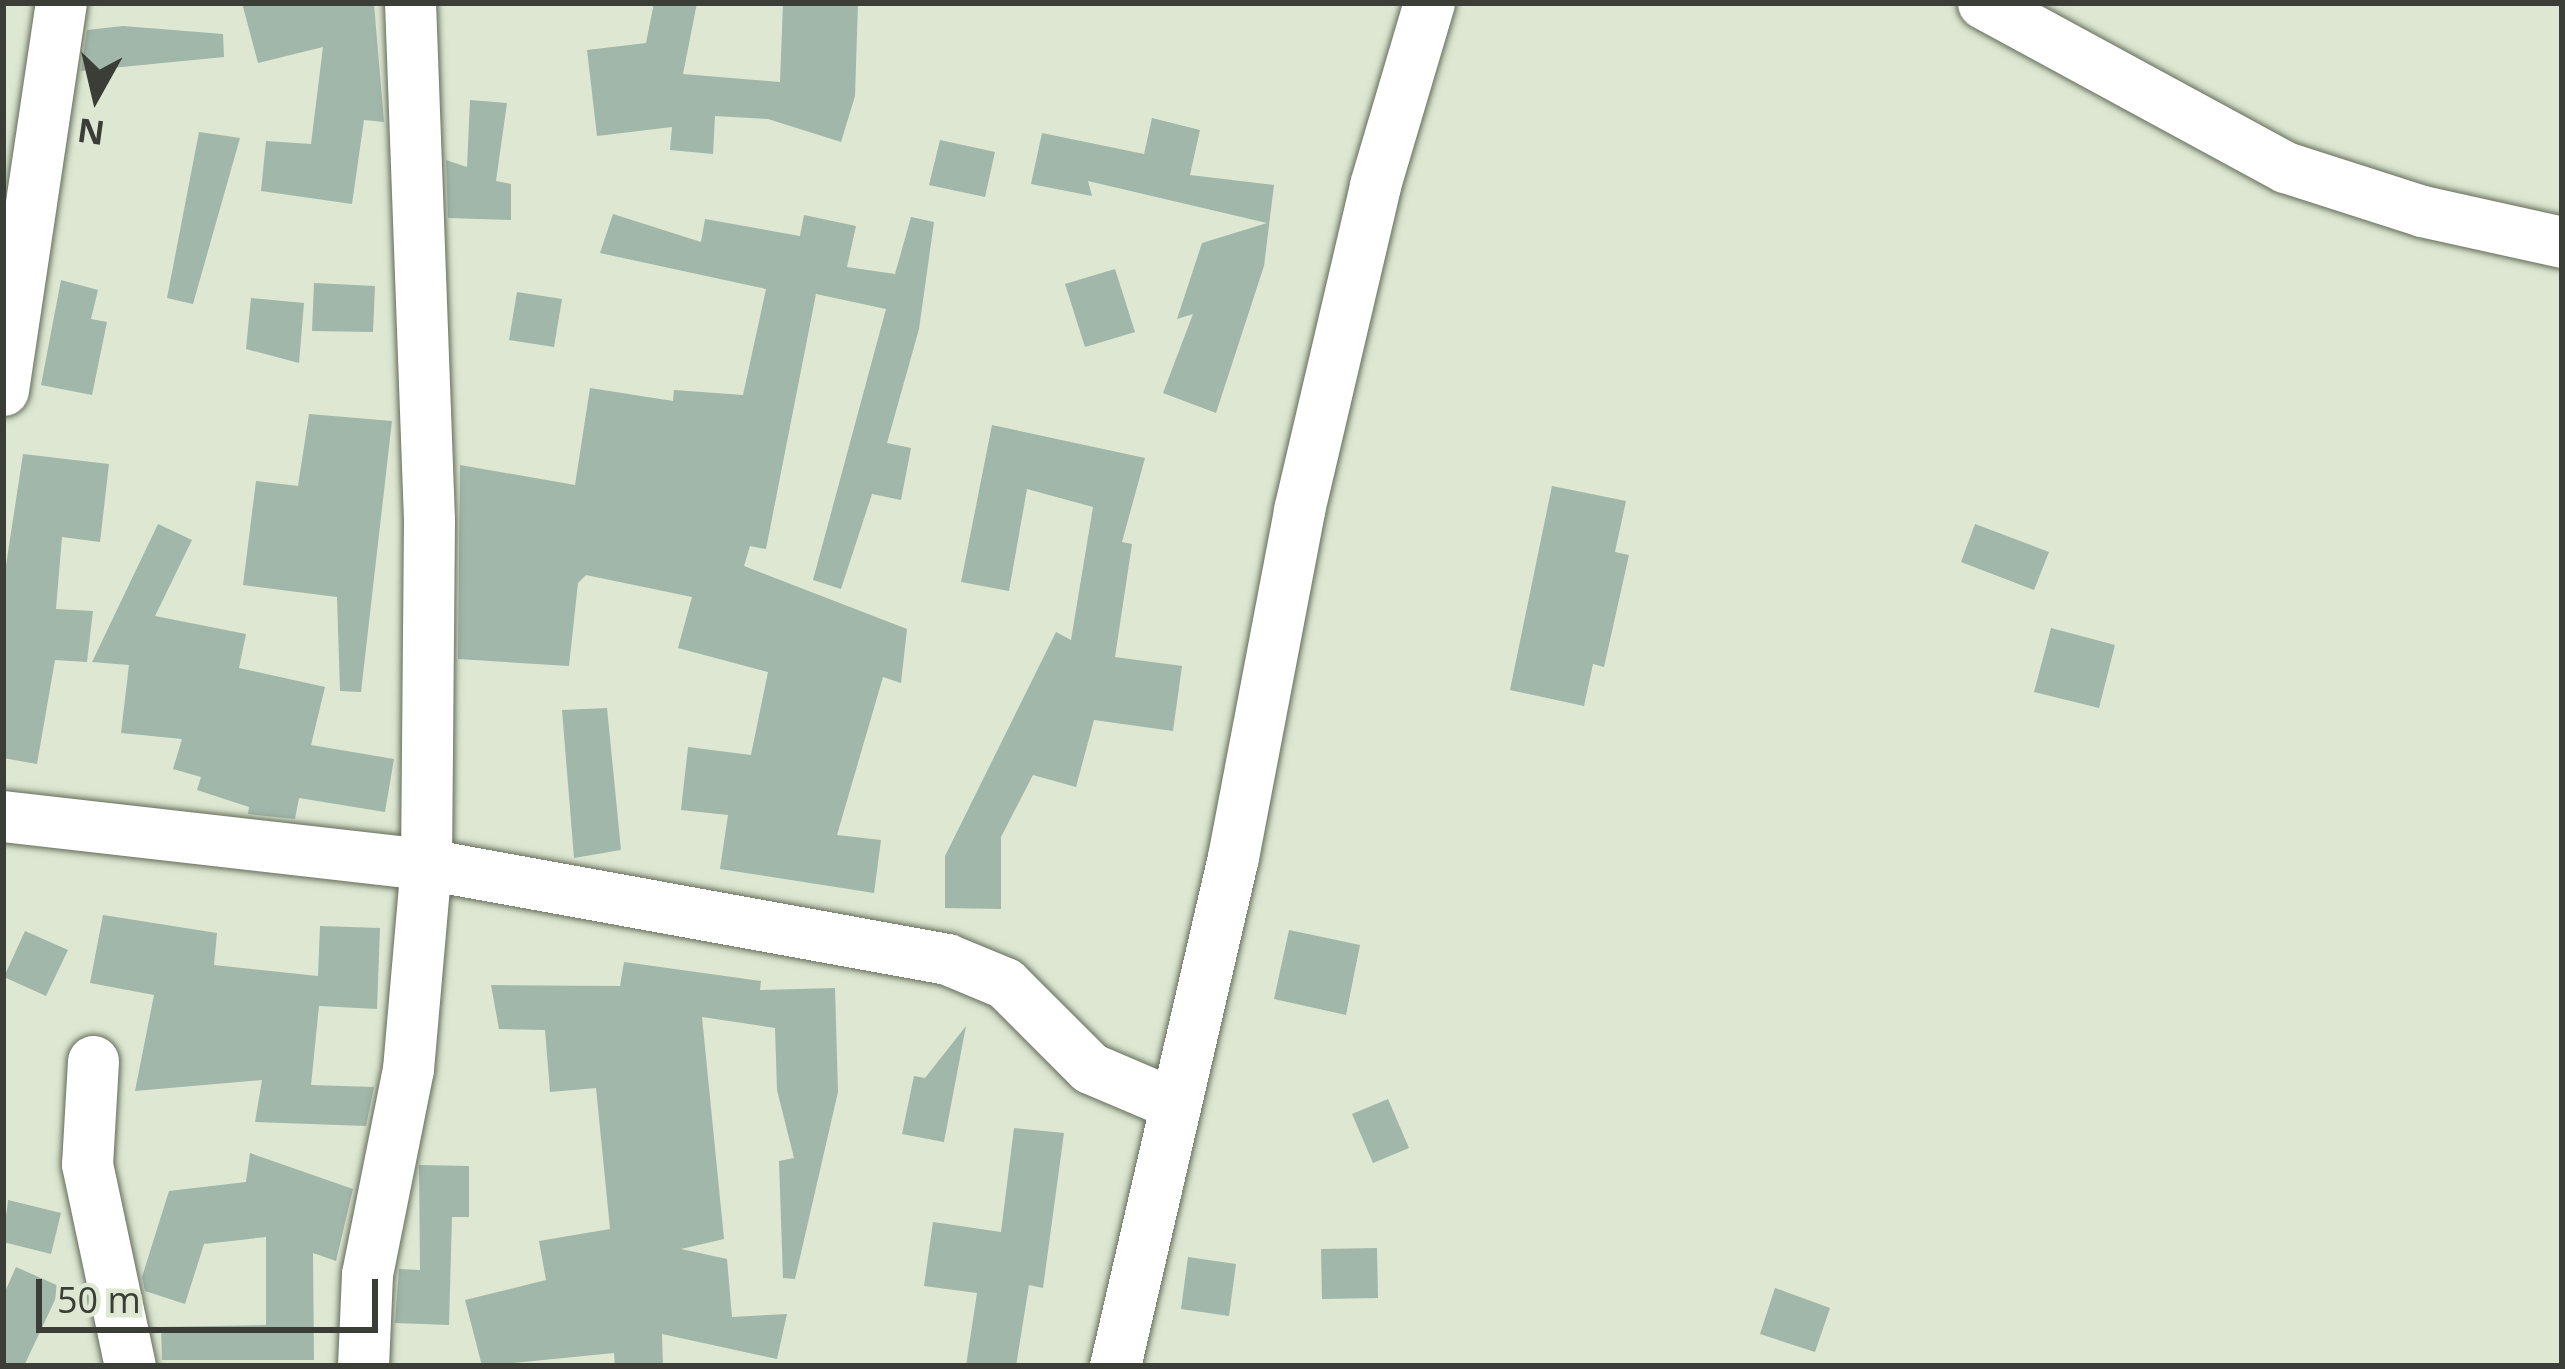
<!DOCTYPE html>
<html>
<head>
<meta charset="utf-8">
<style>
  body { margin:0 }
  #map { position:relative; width:2565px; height:1369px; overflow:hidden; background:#dde7d2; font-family:"Open Sans",sans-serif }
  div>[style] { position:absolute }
  .building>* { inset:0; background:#a1b7aa }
  .roads { filter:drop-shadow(0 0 3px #636c59) drop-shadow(0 0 3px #636c59) }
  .street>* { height:51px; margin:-25.5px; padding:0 25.5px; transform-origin:25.5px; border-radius:25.5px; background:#fff }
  span { translate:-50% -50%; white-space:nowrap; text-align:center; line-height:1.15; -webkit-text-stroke:9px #dde7d2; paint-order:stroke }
  .frame { position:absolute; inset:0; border:6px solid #3a3e36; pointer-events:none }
  .north { position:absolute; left:36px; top:36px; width:120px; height:120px; -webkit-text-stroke:9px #dde7d2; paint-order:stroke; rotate:188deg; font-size:33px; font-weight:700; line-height:48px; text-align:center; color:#3a3e36 }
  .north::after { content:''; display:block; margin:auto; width:42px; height:54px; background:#3a3e36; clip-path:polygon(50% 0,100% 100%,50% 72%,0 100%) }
  .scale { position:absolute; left:36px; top:1279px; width:342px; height:54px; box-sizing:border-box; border:6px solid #3a3e36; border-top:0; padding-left:15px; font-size:36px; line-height:42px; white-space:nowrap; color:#3a3e36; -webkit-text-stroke:9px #dde7d2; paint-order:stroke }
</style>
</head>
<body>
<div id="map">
  <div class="building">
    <div style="clip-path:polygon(242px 3px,374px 4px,384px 122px,364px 120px,352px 204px,261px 191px,266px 141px,311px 144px,323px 47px,258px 63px)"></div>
    <div style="clip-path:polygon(654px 3px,697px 3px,683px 74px,780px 82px,783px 3px,858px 3px,855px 96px,841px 142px,768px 119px,715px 116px,713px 154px,670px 150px,672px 127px,597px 136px,587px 50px,646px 43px)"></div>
    <div style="clip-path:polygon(123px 26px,223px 34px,224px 57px,81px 71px,87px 30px)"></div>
    <div style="clip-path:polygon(470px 100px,507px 103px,496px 181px,511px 184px,511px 220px,448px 218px,446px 160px,467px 167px)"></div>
    <div style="clip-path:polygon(1152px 118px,1200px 130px,1190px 175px,1274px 185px,1264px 266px,1216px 413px,1163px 393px,1193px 314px,1177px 319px,1202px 243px,1267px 223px,1088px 181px,1092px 196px,1031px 184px,1042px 133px,1144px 154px)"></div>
    <div style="clip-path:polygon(199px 132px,240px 138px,193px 304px,167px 298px)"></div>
    <div style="clip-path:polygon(940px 140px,995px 152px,985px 197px,929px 185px)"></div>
    <div style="clip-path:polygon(613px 214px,701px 242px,705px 219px,800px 236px,804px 215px,856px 226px,847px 267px,895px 274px,911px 217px,934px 222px,919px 329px,887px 443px,911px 448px,901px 500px,872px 494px,841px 589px,813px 580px,886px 309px,816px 294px,766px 549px,750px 546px,744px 566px,907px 629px,901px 683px,883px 677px,837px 835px,881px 840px,874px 893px,720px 869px,728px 815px,681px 810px,688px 747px,751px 755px,768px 672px,678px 648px,692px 597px,586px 575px,578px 583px,569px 666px,458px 659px,460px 465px,575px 485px,590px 388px,673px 401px,674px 390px,743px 395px,766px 289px,600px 253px)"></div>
    <div style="clip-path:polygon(1115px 269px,1135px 332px,1085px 347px,1065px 284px)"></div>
    <div style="clip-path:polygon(61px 280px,98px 290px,91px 319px,107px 322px,92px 395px,41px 385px)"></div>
    <div style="clip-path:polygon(314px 283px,375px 286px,373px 332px,312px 331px)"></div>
    <div style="clip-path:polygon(517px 292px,562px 299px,554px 347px,509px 340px)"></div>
    <div style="clip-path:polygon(251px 298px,304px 303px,299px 363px,246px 349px)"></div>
    <div style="clip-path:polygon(309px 414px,392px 421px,361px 692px,340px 691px,337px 597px,243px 585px,256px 481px,298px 486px)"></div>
    <div style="clip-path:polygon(992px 425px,1145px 458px,1122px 542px,1132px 544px,1115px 657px,1182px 666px,1173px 731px,1094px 720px,1076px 787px,1033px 775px,1001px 837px,1001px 909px,945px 908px,945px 856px,1056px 632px,1071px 640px,1093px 507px,1027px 489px,1009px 591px,961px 582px)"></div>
    <div style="clip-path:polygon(23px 454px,109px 464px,100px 542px,62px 537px,56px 609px,93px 611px,87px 662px,55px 660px,37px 764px,3px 758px,3px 585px)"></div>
    <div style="clip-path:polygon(1552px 486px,1626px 501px,1615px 552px,1629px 555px,1604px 667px,1593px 664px,1584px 706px,1510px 690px)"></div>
    <div style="clip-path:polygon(158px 524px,192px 540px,155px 616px,246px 634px,239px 668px,325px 687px,311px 745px,394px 759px,385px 812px,299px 798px,295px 819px,248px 814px,249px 807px,197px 790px,201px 777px,173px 769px,182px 739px,121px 733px,129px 665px,92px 662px)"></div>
    <div style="clip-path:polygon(1975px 524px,2049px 552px,2034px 590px,1961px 562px)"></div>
    <div style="clip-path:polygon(2051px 628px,2115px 645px,2099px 708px,2034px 692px)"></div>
    <div style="clip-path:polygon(607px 708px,621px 850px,574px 858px,562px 710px)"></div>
    <div style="clip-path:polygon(103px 915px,217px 933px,214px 965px,318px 976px,320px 926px,380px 928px,377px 1009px,319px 1006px,311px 1085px,374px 1087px,366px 1126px,255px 1122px,262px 1080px,135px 1091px,154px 995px,90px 983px)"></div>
    <div style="clip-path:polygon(1289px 930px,1360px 945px,1346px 1015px,1274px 999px)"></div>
    <div style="clip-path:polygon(25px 931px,68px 950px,46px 996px,4px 977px)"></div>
    <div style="clip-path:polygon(624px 962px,761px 981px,760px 990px,835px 988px,838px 1092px,795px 1279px,783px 1278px,779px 1161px,794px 1158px,777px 1090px,775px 1028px,702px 1017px,724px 1239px,681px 1249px,727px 1259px,732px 1317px,787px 1314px,777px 1359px,662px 1334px,663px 1366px,615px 1366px,614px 1353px,482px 1366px,465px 1300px,546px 1280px,539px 1241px,610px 1229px,596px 1088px,550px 1092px,545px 1030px,499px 1029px,491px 985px,620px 986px)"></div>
    <div style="clip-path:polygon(966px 1026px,944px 1142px,902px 1134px,914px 1076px,925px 1078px)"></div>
    <div style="clip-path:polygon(1388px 1099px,1409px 1148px,1373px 1163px,1352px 1114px)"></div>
    <div style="clip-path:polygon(1014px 1128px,1064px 1133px,1043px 1288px,1029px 1285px,1016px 1366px,966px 1366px,977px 1293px,924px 1286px,933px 1222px,1001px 1232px)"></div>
    <div style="clip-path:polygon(250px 1153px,353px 1189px,336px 1261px,313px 1253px,314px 1360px,162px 1360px,161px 1327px,266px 1325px,266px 1237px,204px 1244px,185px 1304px,145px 1291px,142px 1277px,169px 1191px,246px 1182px)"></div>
    <div style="clip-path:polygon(419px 1165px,469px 1166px,469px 1217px,452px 1217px,449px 1325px,395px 1323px,399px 1269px,420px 1270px)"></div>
    <div style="clip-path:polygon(8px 1200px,61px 1213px,51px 1254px,3px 1242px)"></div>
    <div style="clip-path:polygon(1377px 1248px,1378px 1298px,1322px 1299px,1321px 1249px)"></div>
    <div style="clip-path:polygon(1188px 1257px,1236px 1264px,1229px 1316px,1181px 1309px)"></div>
    <div style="clip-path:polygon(16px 1267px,61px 1287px,24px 1366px,3px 1366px,3px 1296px)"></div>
    <div style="clip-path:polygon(1775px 1288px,1830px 1308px,1815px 1352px,1760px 1334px)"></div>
  </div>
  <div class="roads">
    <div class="street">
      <div style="left:1983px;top:3px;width:344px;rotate:28.5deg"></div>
      <div style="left:2285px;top:167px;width:144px;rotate:17.8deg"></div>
      <div style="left:2422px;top:211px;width:143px;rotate:12.5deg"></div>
      <div style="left:3px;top:390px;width:391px;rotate:-81.5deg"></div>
      <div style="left:3px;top:816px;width:426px;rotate:6.5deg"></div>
      <div style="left:426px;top:864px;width:530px;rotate:10.33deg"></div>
      <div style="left:947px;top:959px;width:63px;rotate:22.5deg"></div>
      <div style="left:1005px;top:983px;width:120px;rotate:45deg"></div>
      <div style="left:1090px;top:1068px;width:89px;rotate:23.1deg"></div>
      <div style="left:93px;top:1061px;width:103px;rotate:93.3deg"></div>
      <div style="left:87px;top:1164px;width:207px;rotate:78deg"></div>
      <div style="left:363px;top:1366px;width:92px;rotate:-87.5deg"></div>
      <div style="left:367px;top:1274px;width:209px;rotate:-78.7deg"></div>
      <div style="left:408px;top:1069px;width:206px;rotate:-85deg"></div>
      <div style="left:426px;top:864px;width:344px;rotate:-89.5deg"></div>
      <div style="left:429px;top:520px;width:517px;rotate:-92.1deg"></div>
      <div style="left:1115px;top:1366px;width:522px;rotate:-76.95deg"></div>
      <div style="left:1233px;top:857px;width:353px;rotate:-79.2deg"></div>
      <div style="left:1299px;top:510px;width:334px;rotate:-76.8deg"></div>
      <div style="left:1375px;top:185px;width:190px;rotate:-73.5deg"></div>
    </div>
  </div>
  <div class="frame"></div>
  <div class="north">N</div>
  <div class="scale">50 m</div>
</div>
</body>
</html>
